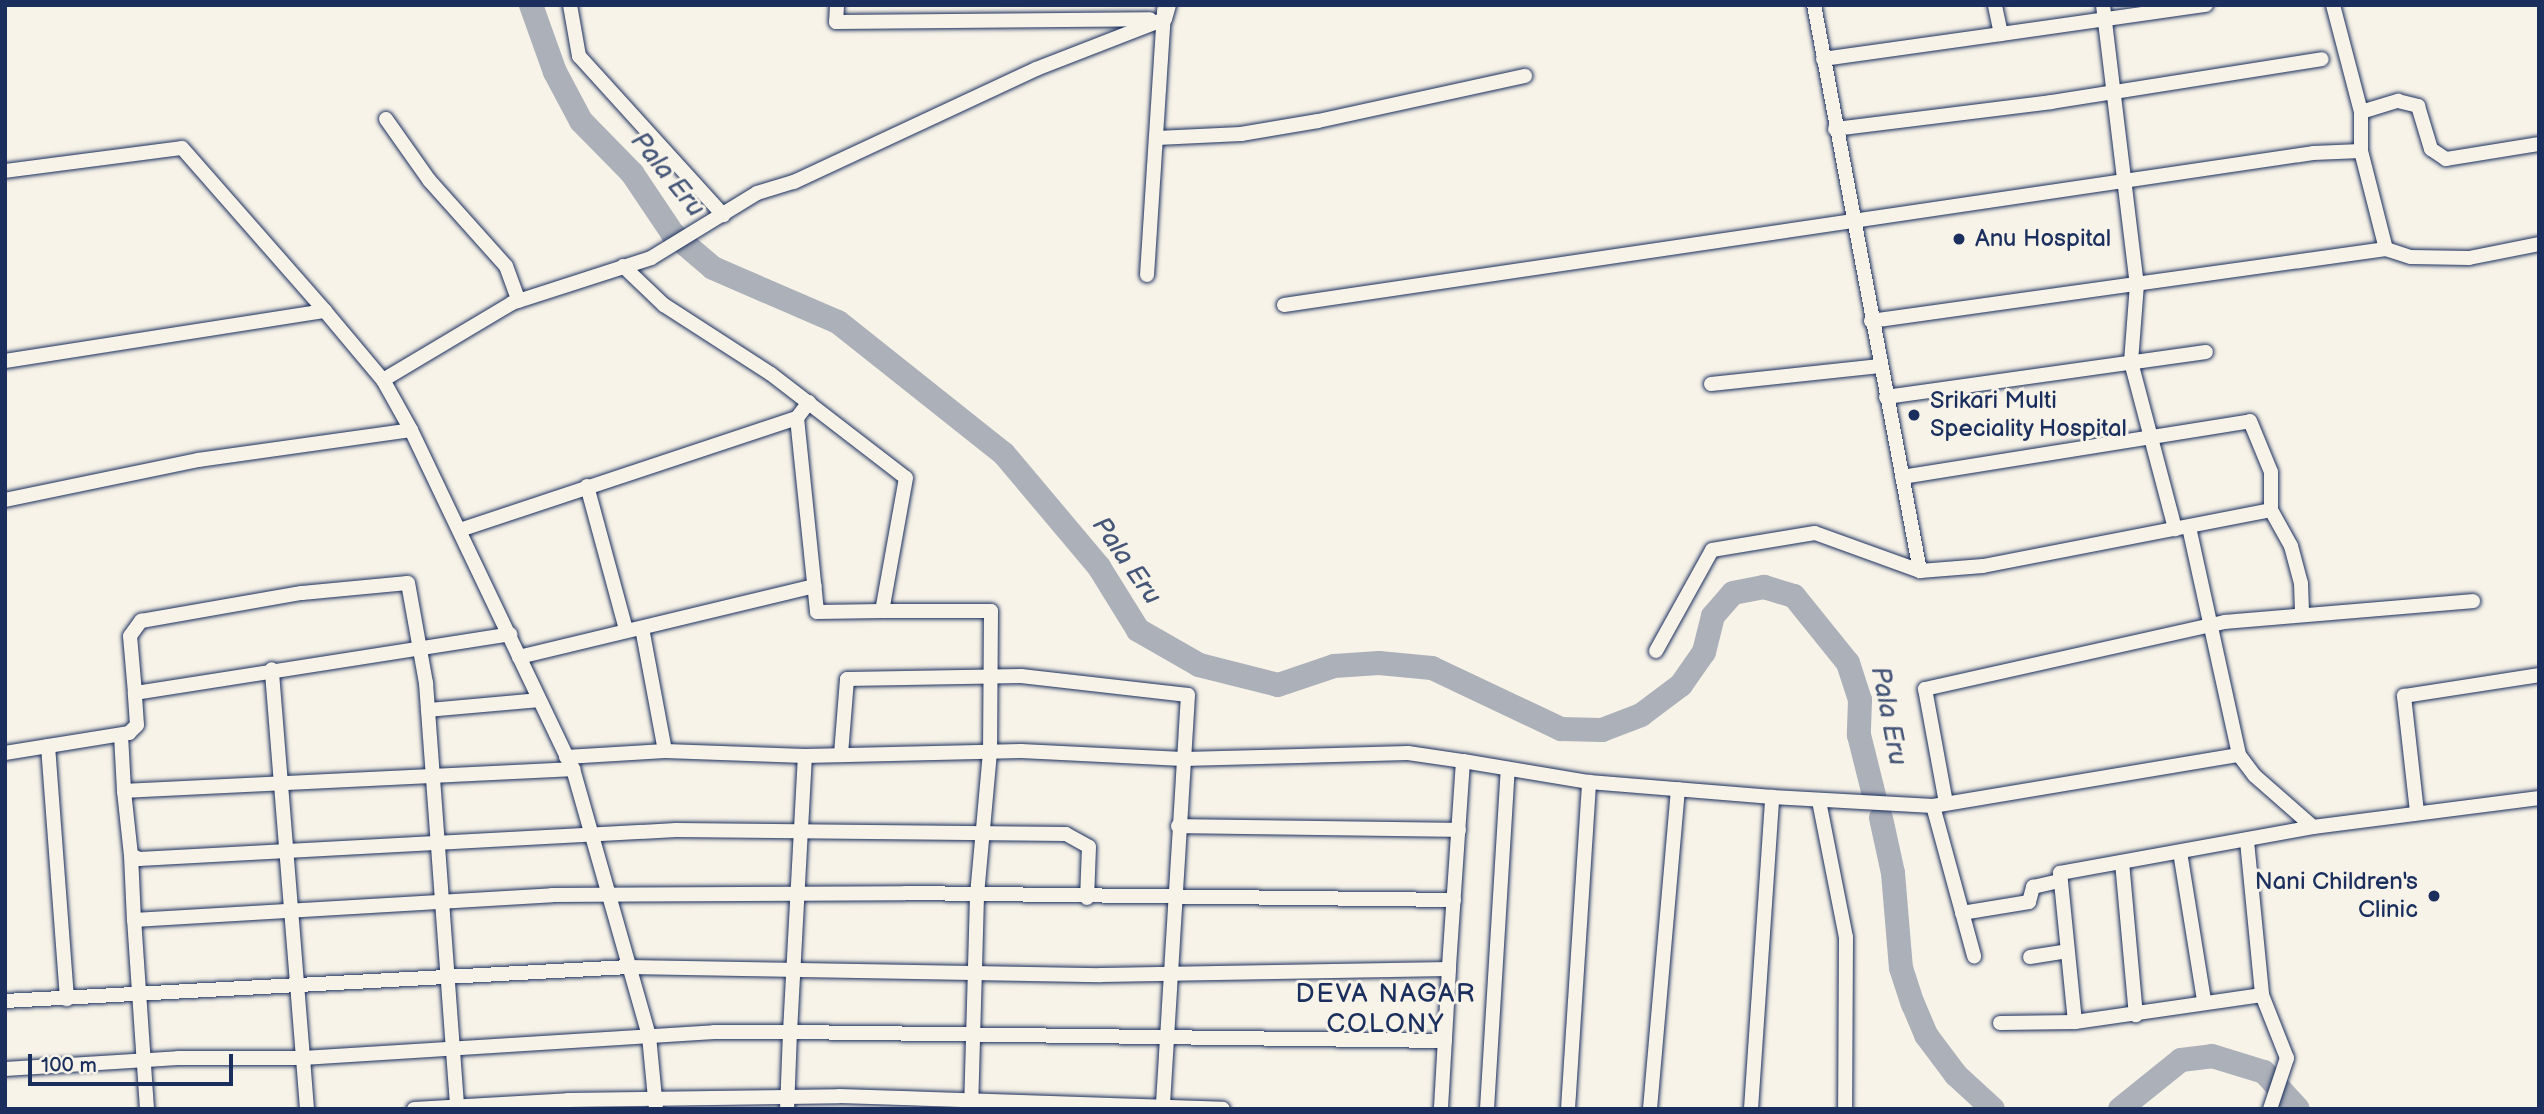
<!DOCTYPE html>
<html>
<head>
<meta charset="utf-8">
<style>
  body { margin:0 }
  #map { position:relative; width:2544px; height:1114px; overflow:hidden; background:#f7f3e8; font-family:"Balsamiq Sans",sans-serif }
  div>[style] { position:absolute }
  .river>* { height:24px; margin:-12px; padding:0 12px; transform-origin:12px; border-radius:12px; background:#acb0b9 }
  .roads { filter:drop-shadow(0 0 2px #1b2f5e) drop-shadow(0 0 2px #1b2f5e) }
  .street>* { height:14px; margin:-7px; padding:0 7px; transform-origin:7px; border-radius:7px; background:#f7f3e8 }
  .dots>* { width:19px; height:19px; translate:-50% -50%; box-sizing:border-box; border:4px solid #f7f3e8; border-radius:50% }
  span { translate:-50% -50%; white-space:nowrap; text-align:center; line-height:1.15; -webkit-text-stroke:6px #f7f3e8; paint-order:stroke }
  .poi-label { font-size:24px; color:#1b2f5e }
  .left { translate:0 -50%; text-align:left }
  .right { translate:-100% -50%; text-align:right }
  .water-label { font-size:26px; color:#465679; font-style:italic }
  .neighbourhood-label { font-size:26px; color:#1b2f5e; letter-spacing:2px }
  .frame { position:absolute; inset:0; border:7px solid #1b2f5e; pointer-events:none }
  .scale { position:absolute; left:28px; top:1054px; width:205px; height:32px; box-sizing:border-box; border:4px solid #1b2f5e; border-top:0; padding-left:9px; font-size:21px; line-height:24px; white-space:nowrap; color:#1b2f5e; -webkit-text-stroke:5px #f7f3e8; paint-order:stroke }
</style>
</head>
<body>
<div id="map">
  <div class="river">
    <div style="left:531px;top:5px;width:71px;rotate:70.3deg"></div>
    <div style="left:555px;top:72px;width:55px;rotate:62deg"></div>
    <div style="left:581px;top:121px;width:73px;rotate:45.6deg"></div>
    <div style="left:632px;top:173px;width:73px;rotate:56.1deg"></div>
    <div style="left:673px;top:234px;width:52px;rotate:40.4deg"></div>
    <div style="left:713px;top:268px;width:136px;rotate:23.4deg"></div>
    <div style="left:838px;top:322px;width:212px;rotate:38.5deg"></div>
    <div style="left:1004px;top:454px;width:148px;rotate:49.9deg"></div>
    <div style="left:1099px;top:567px;width:74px;rotate:58.2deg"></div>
    <div style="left:1138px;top:630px;width:70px;rotate:29.8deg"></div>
    <div style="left:1199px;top:665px;width:81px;rotate:14.2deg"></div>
    <div style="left:1278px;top:685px;width:59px;rotate:-18.7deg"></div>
    <div style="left:1334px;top:666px;width:45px;rotate:-3.8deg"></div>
    <div style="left:1379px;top:663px;width:53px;rotate:5.4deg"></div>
    <div style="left:1432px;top:668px;width:143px;rotate:25.3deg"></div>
    <div style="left:1561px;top:729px;width:41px;rotate:1.4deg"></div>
    <div style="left:1602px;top:730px;width:42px;rotate:-21deg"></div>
    <div style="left:1641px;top:715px;width:50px;rotate:-36.9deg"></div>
    <div style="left:1681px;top:685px;width:40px;rotate:-55.1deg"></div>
    <div style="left:1704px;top:652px;width:37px;rotate:-76deg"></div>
    <div style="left:1713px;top:616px;width:30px;rotate:-49deg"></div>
    <div style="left:1733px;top:593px;width:32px;rotate:-11deg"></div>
    <div style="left:1764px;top:587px;width:31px;rotate:17deg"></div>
    <div style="left:1794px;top:596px;width:86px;rotate:51.1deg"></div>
    <div style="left:1848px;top:663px;width:39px;rotate:72deg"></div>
    <div style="left:1860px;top:700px;width:35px;rotate:92deg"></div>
    <div style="left:1859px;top:735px;width:62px;rotate:76deg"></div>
    <div style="left:1881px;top:818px;width:56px;rotate:77.7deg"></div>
    <div style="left:1893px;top:873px;width:95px;rotate:85.2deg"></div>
    <div style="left:1901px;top:968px;width:38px;rotate:72deg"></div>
    <div style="left:1913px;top:1004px;width:34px;rotate:67deg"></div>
    <div style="left:1926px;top:1035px;width:50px;rotate:53.1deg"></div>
    <div style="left:1956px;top:1075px;width:50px;rotate:42.6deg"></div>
    <div style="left:2120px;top:1109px;width:78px;rotate:-38.8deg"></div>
    <div style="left:2181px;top:1060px;width:31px;rotate:-7deg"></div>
    <div style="left:2212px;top:1056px;width:54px;rotate:17.1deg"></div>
    <div style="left:2264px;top:1072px;width:50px;rotate:47.4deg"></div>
  </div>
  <div class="roads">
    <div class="street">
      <div style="left:570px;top:5px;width:52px;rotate:80deg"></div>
      <div style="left:579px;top:56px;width:215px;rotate:47.8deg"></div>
      <div style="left:837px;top:5px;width:17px;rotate:93deg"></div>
      <div style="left:836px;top:22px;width:314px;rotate:-0.5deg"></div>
      <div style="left:1814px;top:5px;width:576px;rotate:79.39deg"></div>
      <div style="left:1920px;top:571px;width:63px;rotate:-4.5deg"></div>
      <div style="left:1983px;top:566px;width:293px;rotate:-11deg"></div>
      <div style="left:2103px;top:5px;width:281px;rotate:83.1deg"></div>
      <div style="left:2137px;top:284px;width:78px;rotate:94.4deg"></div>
      <div style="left:2131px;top:362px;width:173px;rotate:75.2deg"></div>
      <div style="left:2333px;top:5px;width:111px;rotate:75.3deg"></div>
      <div style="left:2361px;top:112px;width:39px;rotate:90deg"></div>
      <div style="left:2361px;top:151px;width:101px;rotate:75.7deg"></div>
      <div style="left:2386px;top:249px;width:26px;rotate:18deg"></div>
      <div style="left:2411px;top:257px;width:58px;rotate:1deg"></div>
      <div style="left:2469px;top:258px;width:71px;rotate:-11.3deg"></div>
      <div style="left:2001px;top:34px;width:207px;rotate:-8.1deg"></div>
      <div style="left:1823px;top:59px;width:180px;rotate:-8deg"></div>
      <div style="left:2001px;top:34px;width:30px;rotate:-102deg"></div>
      <div style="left:2361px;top:112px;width:39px;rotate:-17deg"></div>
      <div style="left:2398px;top:101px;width:21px;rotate:14deg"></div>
      <div style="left:2418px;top:106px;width:45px;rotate:73.2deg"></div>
      <div style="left:2431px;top:149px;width:18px;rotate:34deg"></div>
      <div style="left:2446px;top:159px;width:94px;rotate:-9.2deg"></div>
      <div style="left:386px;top:119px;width:75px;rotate:54.8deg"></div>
      <div style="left:429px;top:180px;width:115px;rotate:48.2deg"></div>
      <div style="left:506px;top:266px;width:37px;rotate:70deg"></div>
      <div style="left:1835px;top:129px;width:218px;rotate:-7.1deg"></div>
      <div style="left:2051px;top:102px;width:274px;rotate:-9deg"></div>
      <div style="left:1157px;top:138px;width:84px;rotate:-2.7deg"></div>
      <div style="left:1241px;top:134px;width:78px;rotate:-9.6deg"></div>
      <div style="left:1318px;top:121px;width:212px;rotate:-12.3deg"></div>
      <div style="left:5px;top:171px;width:178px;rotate:-7.4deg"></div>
      <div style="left:182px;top:148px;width:217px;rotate:48.7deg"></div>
      <div style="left:623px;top:266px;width:57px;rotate:43.6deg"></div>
      <div style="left:664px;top:305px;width:127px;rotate:32.8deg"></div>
      <div style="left:771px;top:374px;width:170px;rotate:37.6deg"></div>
      <div style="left:906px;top:478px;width:135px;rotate:100.2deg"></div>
      <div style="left:882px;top:611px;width:109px"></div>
      <div style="left:991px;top:611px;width:141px;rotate:90.4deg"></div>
      <div style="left:990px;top:752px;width:145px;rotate:95.2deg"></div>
      <div style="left:977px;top:896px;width:213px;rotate:91.6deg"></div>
      <div style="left:1147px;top:275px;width:266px;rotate:-86.3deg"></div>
      <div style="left:1284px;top:305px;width:1040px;rotate:-8.4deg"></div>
      <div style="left:2313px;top:153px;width:48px;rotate:-2.4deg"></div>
      <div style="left:1871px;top:321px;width:520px;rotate:-7.96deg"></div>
      <div style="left:5px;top:361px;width:324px;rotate:-8.9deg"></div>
      <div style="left:325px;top:311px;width:90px;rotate:50deg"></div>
      <div style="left:383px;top:380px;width:150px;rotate:-30.8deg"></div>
      <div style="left:512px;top:303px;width:146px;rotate:-17.9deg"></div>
      <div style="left:651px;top:258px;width:124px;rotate:-31.5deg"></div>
      <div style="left:757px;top:193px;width:39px;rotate:-17deg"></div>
      <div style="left:794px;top:182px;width:267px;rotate:-25deg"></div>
      <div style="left:1036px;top:69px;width:138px;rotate:-21.2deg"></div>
      <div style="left:1165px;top:19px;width:15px;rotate:-74deg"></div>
      <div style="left:1711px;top:384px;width:170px;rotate:-6.1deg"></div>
      <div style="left:1886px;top:397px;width:323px;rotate:-8deg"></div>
      <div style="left:809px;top:402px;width:20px;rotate:127deg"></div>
      <div style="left:797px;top:418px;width:195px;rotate:84.1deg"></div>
      <div style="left:817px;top:612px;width:65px;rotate:-0.9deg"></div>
      <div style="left:411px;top:430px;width:376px;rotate:64.5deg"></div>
      <div style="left:573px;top:769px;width:278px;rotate:74.1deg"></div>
      <div style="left:649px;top:1036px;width:73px;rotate:84.5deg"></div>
      <div style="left:1902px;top:477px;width:352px;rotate:-9.1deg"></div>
      <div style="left:2250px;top:421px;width:55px;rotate:67.6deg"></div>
      <div style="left:2271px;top:472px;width:38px;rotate:90deg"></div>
      <div style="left:2271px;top:510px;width:41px;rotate:60.9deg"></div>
      <div style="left:2291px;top:546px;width:38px;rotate:75deg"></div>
      <div style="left:2301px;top:583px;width:31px;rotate:88deg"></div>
      <div style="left:587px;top:486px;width:149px;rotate:74.8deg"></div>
      <div style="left:5px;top:500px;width:197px;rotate:-11.7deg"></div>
      <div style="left:198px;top:460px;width:215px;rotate:-8deg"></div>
      <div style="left:411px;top:430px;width:57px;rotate:-119.2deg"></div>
      <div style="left:2189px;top:527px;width:233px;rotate:77.6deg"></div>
      <div style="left:460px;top:530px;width:355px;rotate:-18.4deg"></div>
      <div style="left:642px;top:628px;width:125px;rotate:79.4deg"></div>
      <div style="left:1656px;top:651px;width:115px;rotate:-61deg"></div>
      <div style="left:1712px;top:550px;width:104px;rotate:-9.4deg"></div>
      <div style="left:1815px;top:533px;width:112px;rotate:19.9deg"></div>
      <div style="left:519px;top:657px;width:304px;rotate:-13.5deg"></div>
      <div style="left:135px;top:693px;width:57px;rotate:-95deg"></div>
      <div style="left:130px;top:636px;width:19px;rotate:-54deg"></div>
      <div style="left:141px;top:621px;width:163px;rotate:-9.9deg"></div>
      <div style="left:302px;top:593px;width:106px;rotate:-5.4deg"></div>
      <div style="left:408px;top:583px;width:102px;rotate:79.8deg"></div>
      <div style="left:426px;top:683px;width:427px;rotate:85.8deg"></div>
      <div style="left:428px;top:710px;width:111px;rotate:-5.1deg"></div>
      <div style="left:121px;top:735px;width:56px;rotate:86.9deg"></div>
      <div style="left:124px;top:791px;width:450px;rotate:-2.8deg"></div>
      <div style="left:48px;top:746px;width:254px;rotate:85.7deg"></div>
      <div style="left:5px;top:753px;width:126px;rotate:-9.2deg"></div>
      <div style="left:129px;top:733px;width:11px;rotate:-45deg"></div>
      <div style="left:137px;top:725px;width:32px;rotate:-94deg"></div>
      <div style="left:135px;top:693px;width:380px;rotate:-8.9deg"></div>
      <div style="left:841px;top:754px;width:75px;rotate:-85.4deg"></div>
      <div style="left:847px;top:679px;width:174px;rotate:-1deg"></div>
      <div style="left:1021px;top:676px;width:168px;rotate:6.5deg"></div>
      <div style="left:1188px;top:695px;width:415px;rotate:93.5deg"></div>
      <div style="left:566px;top:757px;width:99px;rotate:-3.5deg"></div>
      <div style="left:665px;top:751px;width:140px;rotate:2deg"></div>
      <div style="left:1463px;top:761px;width:128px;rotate:9.5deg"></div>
      <div style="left:1589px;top:782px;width:184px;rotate:4.7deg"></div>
      <div style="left:124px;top:791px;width:64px;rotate:83.8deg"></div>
      <div style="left:131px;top:855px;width:9px;rotate:27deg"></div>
      <div style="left:139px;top:859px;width:538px;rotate:-3.09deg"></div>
      <div style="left:676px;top:830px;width:390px;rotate:0.6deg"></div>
      <div style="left:1066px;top:834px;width:26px;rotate:29deg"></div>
      <div style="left:1089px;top:847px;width:51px;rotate:92.2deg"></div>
      <div style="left:1819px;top:801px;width:139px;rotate:78.8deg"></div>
      <div style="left:1846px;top:937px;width:172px;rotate:90.3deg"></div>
      <div style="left:1946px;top:803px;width:116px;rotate:-100.4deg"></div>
      <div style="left:1925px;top:689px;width:307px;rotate:-12.6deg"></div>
      <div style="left:2225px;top:622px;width:249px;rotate:-4.8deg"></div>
      <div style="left:1933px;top:806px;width:156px;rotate:74.7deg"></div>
      <div style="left:2417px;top:812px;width:117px;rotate:-96.4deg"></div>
      <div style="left:2404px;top:696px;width:137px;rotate:-8.8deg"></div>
      <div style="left:1178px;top:826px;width:281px;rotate:0.8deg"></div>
      <div style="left:2247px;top:841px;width:155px;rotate:84.4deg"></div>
      <div style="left:2262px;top:995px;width:68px;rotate:68.4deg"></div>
      <div style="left:2287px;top:1058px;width:54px;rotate:108.4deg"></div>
      <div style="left:2180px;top:852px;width:151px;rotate:80.8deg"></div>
      <div style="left:131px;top:855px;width:65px;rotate:87.4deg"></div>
      <div style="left:2122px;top:862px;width:154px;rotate:84.8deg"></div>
      <div style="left:1962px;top:913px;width:68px;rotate:-9.3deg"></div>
      <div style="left:2029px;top:902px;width:16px;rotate:-75deg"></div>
      <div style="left:2033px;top:887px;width:28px;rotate:-13deg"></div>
      <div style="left:2030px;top:957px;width:38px;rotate:-9deg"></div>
      <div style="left:5px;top:1001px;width:624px;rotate:-3.12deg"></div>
      <div style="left:628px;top:967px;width:473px;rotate:1deg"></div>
      <div style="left:1101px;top:975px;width:348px;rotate:-1deg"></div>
      <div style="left:1449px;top:969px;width:140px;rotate:93.3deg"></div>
      <div style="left:2075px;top:1022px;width:150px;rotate:-95.7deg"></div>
      <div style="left:2060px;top:873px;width:257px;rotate:-10.3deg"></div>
      <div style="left:2000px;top:1023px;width:75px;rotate:-0.8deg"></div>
      <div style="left:2075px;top:1022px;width:189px;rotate:-8.2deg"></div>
      <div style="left:1445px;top:1041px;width:655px;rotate:-179.21deg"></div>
      <div style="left:790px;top:1032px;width:276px;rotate:-86.9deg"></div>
      <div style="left:805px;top:756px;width:216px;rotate:-1.3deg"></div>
      <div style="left:1021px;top:751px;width:162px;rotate:2.8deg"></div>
      <div style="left:1183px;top:759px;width:225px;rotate:-1.5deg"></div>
      <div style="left:1408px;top:753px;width:56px;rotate:8.3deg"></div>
      <div style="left:1463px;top:761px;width:208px;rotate:93.9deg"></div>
      <div style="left:5px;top:1069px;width:173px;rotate:-3.6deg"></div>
      <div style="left:178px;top:1058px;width:125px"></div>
      <div style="left:303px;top:1058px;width:390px;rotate:-94.6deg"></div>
      <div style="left:147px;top:1109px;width:189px;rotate:-93.9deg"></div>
      <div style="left:134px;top:920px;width:419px;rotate:-3.4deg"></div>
      <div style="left:552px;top:895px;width:353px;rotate:-0.3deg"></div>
      <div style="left:905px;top:893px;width:549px;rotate:0.73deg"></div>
      <div style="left:307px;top:1109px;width:51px;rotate:-94.5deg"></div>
      <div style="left:303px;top:1058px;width:412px;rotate:-3.6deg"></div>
      <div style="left:714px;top:1032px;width:76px"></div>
      <div style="left:790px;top:1032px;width:77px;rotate:92.2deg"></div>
      <div style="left:414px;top:1109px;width:154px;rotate:-3.3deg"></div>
      <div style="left:568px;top:1100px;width:271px;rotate:-0.8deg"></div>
      <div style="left:839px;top:1096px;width:384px;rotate:1.9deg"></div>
      <div style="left:1487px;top:1109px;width:341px;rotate:-86.5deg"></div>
      <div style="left:1568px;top:1109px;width:328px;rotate:-86.3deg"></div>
      <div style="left:1650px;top:1109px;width:321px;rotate:-85deg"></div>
      <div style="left:1751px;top:1109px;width:313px;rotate:-86.1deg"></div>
      <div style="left:1772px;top:797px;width:161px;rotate:3.2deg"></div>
      <div style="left:1933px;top:806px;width:310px;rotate:-9.5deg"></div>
      <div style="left:2239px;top:755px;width:26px;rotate:53deg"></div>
      <div style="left:2255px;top:776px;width:77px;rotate:41.3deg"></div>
      <div style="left:2313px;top:827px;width:228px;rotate:-7.3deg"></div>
    </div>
  </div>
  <div class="dots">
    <div style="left:1959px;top:239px;background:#1b2f5e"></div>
    <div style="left:1914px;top:415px;background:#1b2f5e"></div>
    <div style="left:2434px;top:896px;background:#1b2f5e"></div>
  </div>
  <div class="poi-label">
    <span class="left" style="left:1975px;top:239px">Anu Hospital</span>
    <span class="left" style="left:1930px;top:415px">Srikari Multi<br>Speciality Hospital</span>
    <span class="right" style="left:2418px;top:896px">Nani Children's<br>Clinic</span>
  </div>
  <div class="water-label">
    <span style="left:667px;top:175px;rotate:51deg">Pala Eru</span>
    <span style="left:1126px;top:561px;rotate:55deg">Pala Eru</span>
    <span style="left:1888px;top:716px;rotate:79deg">Pala Eru</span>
  </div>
  <div class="neighbourhood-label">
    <span style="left:1386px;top:1010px">DEVA NAGAR<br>COLONY</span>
  </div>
  <div class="frame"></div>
  <div class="scale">100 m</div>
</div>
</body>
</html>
